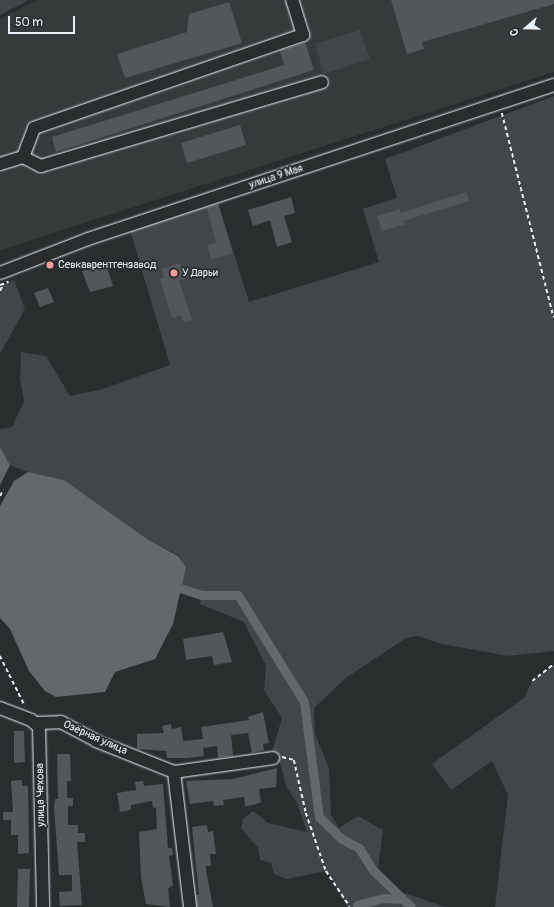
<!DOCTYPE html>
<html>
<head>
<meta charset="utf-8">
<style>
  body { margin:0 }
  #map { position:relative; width:554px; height:907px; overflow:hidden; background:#2a2d2e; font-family:Pangolin,sans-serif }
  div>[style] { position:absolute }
  .built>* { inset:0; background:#363a3b }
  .green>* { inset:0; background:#424648 }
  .water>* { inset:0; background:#63686b }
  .canal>* { height:9px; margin:-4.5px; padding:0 4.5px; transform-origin:4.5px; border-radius:4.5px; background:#63686b }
  .building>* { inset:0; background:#535759 }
  .path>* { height:1.5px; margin-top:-0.75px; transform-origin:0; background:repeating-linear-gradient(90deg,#e8f1f8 0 4px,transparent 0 7px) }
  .roads { filter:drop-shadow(0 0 1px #e8f1f8) drop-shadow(0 0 1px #e8f1f8) }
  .minor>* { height:12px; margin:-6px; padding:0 6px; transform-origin:6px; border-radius:6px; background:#2a2d2e }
  .dots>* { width:11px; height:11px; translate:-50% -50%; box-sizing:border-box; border:2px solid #2a2d2e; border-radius:50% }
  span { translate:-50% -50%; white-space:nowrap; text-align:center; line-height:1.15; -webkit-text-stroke:3.5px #2a2d2e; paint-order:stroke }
  .street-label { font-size:11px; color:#e8f1f8 }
  .poi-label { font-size:11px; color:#e8f1f8 }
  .left { translate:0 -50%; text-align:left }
  .north { position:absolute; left:506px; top:8px; width:40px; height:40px; -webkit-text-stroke:3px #2a2d2e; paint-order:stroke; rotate:250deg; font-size:11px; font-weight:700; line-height:16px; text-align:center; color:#e8f1f8 }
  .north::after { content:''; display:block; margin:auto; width:14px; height:18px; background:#e8f1f8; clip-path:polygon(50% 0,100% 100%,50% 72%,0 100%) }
  .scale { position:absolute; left:8px; top:16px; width:67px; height:18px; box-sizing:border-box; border:2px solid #e8f1f8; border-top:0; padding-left:5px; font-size:12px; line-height:14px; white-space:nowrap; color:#e8f1f8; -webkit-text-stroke:3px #2a2d2e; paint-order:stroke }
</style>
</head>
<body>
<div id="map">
  <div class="built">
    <div style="clip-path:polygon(37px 0,554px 0,554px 72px,0 250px,0 19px)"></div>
  </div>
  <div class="green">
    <div style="clip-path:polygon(0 0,29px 0,0 15px)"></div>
    <div style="clip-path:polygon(360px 30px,370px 59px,324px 74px,315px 44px)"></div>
    <div style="clip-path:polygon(554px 96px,554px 651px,508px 656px,442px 644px,418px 636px,406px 638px,347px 677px,314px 708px,315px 734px,329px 768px,331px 815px,339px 828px,358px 816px,383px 830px,377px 875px,400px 899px,405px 893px,445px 907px,348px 907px,326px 871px,287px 879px,274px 874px,271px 863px,260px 860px,258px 848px,241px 828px,243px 819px,253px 811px,268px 823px,307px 832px,297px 803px,286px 786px,280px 762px,271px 755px,282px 718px,264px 690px,266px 666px,244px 622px,200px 604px,202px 594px,180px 588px,186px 567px,178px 555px,147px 539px,64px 480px,28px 472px,10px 465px,0 447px,0 429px,12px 427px,24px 401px,20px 379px,21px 352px,46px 356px,70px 396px,103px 389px,170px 365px,130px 230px,218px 203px,249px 302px,379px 262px,363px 209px,397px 198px,385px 159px)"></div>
    <div style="clip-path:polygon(14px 280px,25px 309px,0 354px,0 285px)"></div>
    <div style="clip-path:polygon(554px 664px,554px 907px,495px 907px,508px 795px,492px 761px,451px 790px,432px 764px,524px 698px,532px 681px)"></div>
  </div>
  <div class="water">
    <div style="clip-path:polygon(0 447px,10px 465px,0 485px)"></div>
    <div style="clip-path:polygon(28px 472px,64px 480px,147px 539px,178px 556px,186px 567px,173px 624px,155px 659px,115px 672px,105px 692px,56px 697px,45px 691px,29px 671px,10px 629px,0 618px,0 506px,14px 481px)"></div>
  </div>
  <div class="canal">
    <div style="left:180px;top:588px;width:23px;rotate:18deg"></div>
    <div style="left:202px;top:595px;width:36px"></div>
    <div style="left:238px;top:595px;width:126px;rotate:58.3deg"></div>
    <div style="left:304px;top:702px;width:116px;rotate:82.6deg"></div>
    <div style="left:319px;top:817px;width:32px;rotate:44deg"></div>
    <div style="left:342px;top:839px;width:19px;rotate:28deg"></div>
    <div style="left:359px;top:848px;width:26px;rotate:58deg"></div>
    <div style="left:373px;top:870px;width:53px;rotate:44.2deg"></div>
    <div style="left:357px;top:905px;width:27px;rotate:-15deg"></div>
    <div style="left:383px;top:898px;width:18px;rotate:3deg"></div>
  </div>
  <div class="building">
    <div style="clip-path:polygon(391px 0,554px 0,554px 4px,422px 42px,424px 49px,407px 54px)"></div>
    <div style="clip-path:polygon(229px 2px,242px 43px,125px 78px,117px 54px,187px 32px,189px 14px)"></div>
    <div style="clip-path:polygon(305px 42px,314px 70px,56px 152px,52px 137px,284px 65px,280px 51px)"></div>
    <div style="clip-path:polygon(240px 125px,246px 145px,187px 163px,181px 143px)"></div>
    <div style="clip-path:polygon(466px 192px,469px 201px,403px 221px,405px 224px,382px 231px,377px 216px,400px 209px,401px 213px)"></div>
    <div style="clip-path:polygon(291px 197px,295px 213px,284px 216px,292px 242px,277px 247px,270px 220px,253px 226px,248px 210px)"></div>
    <div style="clip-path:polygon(218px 204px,233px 253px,211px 259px,207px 245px,216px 243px,207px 208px)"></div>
    <div style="clip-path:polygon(180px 263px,185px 279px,179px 280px,192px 320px,184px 323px,181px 315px,172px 318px,160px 279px,164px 278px,162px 269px)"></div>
    <div style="clip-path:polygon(106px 264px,113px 286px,90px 292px,82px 271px)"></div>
    <div style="clip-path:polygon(48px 288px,54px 302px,40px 307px,34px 293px)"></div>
    <div style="clip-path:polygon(223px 632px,232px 662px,214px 665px,212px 656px,186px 660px,183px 639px)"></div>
    <div style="clip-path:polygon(263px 712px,269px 743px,263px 744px,264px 750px,252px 753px,248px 733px,231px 735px,233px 756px,218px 758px,217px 746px,203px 748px,204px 756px,188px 758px,167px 758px,166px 751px,137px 749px,137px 734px,164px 733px,162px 726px,171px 724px,172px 729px,181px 727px,183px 741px,203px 739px,201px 727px,249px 720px,248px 717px)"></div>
    <div style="clip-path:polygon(14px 731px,24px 731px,25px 762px,14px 763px)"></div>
    <div style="clip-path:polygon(57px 754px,70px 754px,71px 781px,67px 781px,67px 798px,73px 798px,73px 806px,68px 806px,68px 825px,78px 825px,78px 833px,85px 833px,85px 842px,77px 842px,82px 905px,60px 906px,59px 892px,72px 891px,72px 875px,59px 875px,54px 808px,55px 799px,58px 799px)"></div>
    <div style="clip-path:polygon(277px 768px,276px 787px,259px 789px,261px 802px,253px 805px,245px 806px,244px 797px,223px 800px,224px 805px,214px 806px,213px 801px,190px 804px,186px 781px,233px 779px)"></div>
    <div style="clip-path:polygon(22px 780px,22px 786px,28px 786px,29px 853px,18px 854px,18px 835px,11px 835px,11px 820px,3px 820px,3px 812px,13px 812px,11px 781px)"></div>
    <div style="clip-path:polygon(143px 781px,144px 786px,163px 784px,168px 848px,172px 848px,173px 855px,169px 856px,173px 885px,168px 889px,170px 907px,146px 904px,141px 877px,139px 832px,157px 829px,156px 807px,153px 808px,152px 801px,131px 805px,131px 810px,120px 812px,117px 793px,136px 790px,135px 782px)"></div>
    <div style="clip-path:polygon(207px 825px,208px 832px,213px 831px,216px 854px,210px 854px,211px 866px,206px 866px,206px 870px,213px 907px,197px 907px,196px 895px,199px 895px,192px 827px)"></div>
    <div style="clip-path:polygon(18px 869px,30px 869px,29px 907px,17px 907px)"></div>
  </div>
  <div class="path">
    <div style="left:502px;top:113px;width:211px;rotate:75.8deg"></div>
    <div style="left:0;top:285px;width:9px;rotate:-21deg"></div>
    <div style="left:0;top:291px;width:8px;rotate:-67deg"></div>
    <div style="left:0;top:496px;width:7px;rotate:-63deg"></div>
    <div style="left:0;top:656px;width:56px;rotate:63.4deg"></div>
    <div style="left:532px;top:681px;width:28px;rotate:-38deg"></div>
    <div style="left:282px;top:757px;width:12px;rotate:14deg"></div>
    <div style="left:294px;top:760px;width:54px;rotate:77.2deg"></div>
    <div style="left:306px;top:813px;width:61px;rotate:71deg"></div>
    <div style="left:326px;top:871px;width:43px;rotate:56.3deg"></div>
  </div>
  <div class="roads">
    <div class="minor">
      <div style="left:23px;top:157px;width:20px;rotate:27deg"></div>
      <div style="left:41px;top:166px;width:293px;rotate:-16.6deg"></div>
      <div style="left:0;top:164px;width:24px;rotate:-17deg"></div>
      <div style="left:23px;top:157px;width:31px;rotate:-69deg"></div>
      <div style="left:34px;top:128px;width:285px;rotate:-19.1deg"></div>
      <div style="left:303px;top:35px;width:37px;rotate:-107deg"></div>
      <div style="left:0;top:273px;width:94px;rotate:-21.1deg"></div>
      <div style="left:88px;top:239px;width:491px;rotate:-18.3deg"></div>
      <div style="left:0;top:708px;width:33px;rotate:21deg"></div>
      <div style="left:31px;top:720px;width:11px;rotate:41deg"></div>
      <div style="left:39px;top:727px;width:180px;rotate:88.7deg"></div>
      <div style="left:37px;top:723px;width:24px;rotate:-2deg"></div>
      <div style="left:61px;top:722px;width:40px;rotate:28deg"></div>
      <div style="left:96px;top:741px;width:84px;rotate:21.7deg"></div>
      <div style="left:174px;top:772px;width:136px;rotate:83.2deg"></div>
      <div style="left:174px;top:772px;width:100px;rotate:-8deg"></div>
    </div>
  </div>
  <div class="dots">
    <div style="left:50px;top:265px;background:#ff9aa2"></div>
    <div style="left:174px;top:273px;background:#ff9aa2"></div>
  </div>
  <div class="street-label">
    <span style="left:276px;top:177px;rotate:-18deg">улица 9 Мая</span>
    <span style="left:95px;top:738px;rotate:24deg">Озёрная улица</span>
    <span style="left:41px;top:795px;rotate:-91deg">улица Чехова</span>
  </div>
  <div class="poi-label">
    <span class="left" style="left:58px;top:265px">Севкаврентгензавод</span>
    <span class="left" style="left:182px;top:273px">У Дарьи</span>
  </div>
  <div class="north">С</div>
  <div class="scale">50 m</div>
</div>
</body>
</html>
